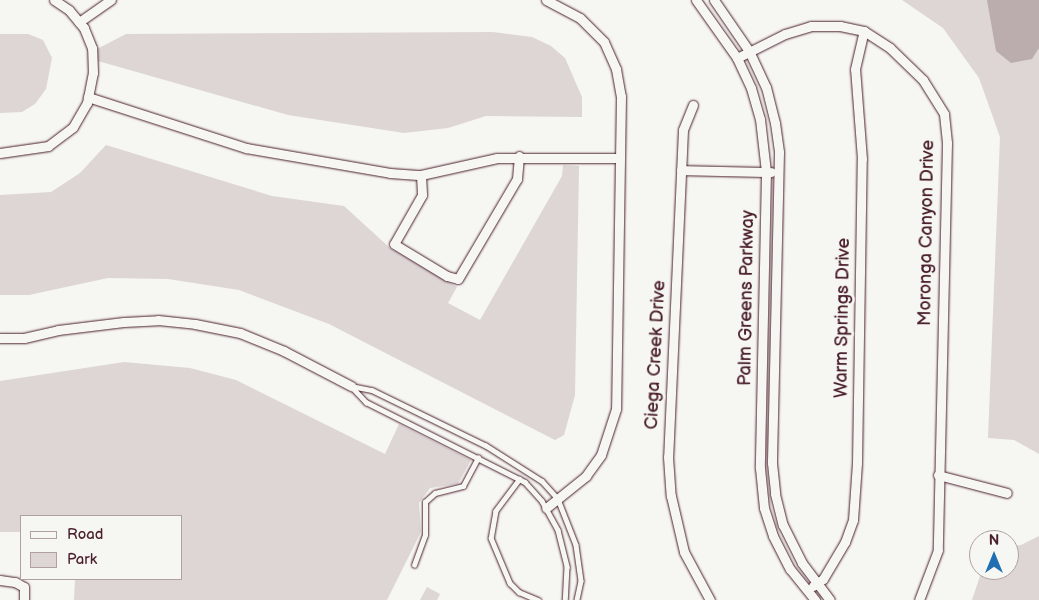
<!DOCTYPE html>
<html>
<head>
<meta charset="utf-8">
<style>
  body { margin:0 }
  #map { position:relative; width:1039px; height:600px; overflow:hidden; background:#f6f6f2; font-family:"Balsamiq Sans",sans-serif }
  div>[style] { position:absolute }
  .green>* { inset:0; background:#ddd6d5 }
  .water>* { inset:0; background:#bbadae }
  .roads { filter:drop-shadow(0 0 1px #4a1f2b) drop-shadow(0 0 1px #4a1f2b) }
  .service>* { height:4.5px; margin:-2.25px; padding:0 2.25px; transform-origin:2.25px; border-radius:2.25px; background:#f6f6f2 }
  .minor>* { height:9px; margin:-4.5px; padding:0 4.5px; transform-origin:4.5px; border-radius:4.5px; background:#f6f6f2 }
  span { translate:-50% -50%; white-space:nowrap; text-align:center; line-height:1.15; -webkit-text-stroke:5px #f6f6f2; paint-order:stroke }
  .street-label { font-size:18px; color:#4a1f2b }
  .legend { position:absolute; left:20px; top:515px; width:162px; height:65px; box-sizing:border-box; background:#f6f6f2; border:1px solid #b1a0a2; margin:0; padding:6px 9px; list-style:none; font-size:15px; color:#4a1f2b }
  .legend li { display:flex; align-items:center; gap:10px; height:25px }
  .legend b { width:25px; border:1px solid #b1a0a2 }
  .north { position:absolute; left:969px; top:530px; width:50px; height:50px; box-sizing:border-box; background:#f6f6f2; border:1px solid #b1a0a2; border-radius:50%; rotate:0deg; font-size:14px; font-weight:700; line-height:20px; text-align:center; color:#4a1f2b }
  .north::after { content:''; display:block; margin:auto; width:18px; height:22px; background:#1f6fb2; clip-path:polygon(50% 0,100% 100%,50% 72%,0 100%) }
</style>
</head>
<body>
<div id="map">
  <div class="green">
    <div style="clip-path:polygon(902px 0,1039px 0,1039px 454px,1014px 440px,988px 438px,1000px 137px,979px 78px,943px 28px)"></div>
    <div style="clip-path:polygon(493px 32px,532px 37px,551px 46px,565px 58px,582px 97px,582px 117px,486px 116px,448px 128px,404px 133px,288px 115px,98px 61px,97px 49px,126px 34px)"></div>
    <div style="clip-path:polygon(0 34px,28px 34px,43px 40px,52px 58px,46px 89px,35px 104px,22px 112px,0 113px)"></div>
    <div style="clip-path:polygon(106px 145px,272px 196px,344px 206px,390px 248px,457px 287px,448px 303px,480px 320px,562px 176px,563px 165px,579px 166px,575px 395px,564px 435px,555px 440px,329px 324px,239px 290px,168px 279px,108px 278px,29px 295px,0 295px,0 195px,51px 192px,80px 173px)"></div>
    <div style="clip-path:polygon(124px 362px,190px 368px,236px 380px,385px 454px,399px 424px,471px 460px,458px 484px,430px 488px,419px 503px,421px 532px,387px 600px,74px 600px,75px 579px,181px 579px,181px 516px,21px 516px,21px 532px,0 532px,0 381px)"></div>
    <div style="clip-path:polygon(1039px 536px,1039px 600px,972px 600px,982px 570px,1009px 570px,1009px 546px,1021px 545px)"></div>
    <div style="clip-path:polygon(427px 587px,440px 594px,437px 600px,420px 600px)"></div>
  </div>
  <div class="water">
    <div style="clip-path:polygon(987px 0,1039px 0,1039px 48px,1032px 59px,1011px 63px,996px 51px)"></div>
  </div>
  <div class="roads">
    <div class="service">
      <div style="left:351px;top:386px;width:21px;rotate:11deg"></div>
      <div style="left:372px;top:390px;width:126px;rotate:26deg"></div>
      <div style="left:485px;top:445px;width:67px;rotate:32.3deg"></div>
      <div style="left:542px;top:481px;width:24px;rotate:48deg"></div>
      <div style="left:558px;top:499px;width:49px;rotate:68.6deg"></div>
      <div style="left:576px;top:545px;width:36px;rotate:82deg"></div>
      <div style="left:581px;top:581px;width:19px;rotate:102deg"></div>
      <div style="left:352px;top:387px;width:21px;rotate:47deg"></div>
      <div style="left:366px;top:402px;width:178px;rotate:26.7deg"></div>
      <div style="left:525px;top:482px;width:25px;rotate:48deg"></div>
      <div style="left:542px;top:501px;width:33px;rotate:61deg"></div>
      <div style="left:558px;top:530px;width:38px;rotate:76deg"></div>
      <div style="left:567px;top:567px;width:33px;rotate:93deg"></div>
      <div style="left:520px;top:479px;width:40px;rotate:127deg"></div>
      <div style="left:496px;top:511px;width:27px;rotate:100deg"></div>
      <div style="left:491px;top:538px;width:49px;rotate:67.1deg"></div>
      <div style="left:510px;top:583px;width:13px;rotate:45deg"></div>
      <div style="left:519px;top:592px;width:21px;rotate:23deg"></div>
      <div style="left:414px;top:565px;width:32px;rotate:-70deg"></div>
      <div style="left:425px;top:535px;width:33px;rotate:-90deg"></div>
      <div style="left:425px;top:502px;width:13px;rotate:-42deg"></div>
      <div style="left:435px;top:493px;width:29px;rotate:-14deg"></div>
      <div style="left:463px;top:486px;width:32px;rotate:-62deg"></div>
    </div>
    <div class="minor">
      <div style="left:546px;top:0;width:38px;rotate:28deg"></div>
      <div style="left:580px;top:18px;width:34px;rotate:45deg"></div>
      <div style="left:604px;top:42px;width:30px;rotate:66deg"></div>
      <div style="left:616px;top:69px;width:27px;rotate:80deg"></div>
      <div style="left:621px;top:96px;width:313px;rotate:90.9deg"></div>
      <div style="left:616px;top:409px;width:48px;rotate:108.1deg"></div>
      <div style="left:601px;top:455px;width:26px;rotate:126deg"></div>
      <div style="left:586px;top:476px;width:51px;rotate:141.3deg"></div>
      <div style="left:696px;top:0;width:71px;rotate:54.7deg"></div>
      <div style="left:737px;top:58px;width:33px;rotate:65deg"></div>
      <div style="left:751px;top:88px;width:32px;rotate:74deg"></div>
      <div style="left:760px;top:119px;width:53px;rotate:83.5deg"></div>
      <div style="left:766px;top:172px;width:296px;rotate:91.2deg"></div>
      <div style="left:760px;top:468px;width:40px;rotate:84.3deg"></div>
      <div style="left:764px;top:508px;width:29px;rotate:72deg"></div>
      <div style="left:773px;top:536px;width:37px;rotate:63deg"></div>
      <div style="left:790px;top:569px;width:40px;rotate:51deg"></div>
      <div style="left:714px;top:0;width:62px;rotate:55.5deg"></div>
      <div style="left:749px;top:51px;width:40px;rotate:65deg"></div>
      <div style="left:766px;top:87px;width:37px;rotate:76deg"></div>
      <div style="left:775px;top:123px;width:29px;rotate:82deg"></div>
      <div style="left:779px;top:152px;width:311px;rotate:91.3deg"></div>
      <div style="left:772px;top:463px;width:31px;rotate:84deg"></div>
      <div style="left:775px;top:494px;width:32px;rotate:76deg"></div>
      <div style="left:783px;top:525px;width:42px;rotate:63.4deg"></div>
      <div style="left:802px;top:563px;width:46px;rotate:52.9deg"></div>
      <div style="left:79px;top:22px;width:39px;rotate:-35deg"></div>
      <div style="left:737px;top:58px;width:54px;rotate:-26.6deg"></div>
      <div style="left:785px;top:34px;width:27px;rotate:-17deg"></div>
      <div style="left:811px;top:26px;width:29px"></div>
      <div style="left:840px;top:26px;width:25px;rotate:12deg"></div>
      <div style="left:864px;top:31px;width:31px;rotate:33deg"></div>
      <div style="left:890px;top:48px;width:46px;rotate:44.1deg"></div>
      <div style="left:923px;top:80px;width:40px;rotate:58deg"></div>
      <div style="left:944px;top:114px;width:29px;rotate:84deg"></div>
      <div style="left:947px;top:143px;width:407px;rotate:91.3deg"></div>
      <div style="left:938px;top:550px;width:53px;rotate:110.8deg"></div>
      <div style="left:88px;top:97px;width:166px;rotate:17.9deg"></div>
      <div style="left:246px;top:148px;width:146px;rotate:9.8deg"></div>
      <div style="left:390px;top:173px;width:31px;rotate:4deg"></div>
      <div style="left:421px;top:175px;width:78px;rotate:-12.6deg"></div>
      <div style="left:497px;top:158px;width:122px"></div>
      <div style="left:693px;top:105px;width:27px;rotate:112deg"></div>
      <div style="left:683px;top:130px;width:327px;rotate:92.6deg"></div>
      <div style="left:668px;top:457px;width:39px;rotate:86deg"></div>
      <div style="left:671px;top:496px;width:57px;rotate:76.9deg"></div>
      <div style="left:684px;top:552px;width:55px;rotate:61.6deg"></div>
      <div style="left:0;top:153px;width:49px;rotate:-8.3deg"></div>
      <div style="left:48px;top:146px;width:31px;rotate:-37deg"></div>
      <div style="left:73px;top:127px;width:28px;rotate:-60deg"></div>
      <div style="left:87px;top:103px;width:31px;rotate:-79deg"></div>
      <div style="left:93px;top:73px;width:25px;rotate:-92deg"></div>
      <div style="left:92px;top:48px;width:22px;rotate:-112deg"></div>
      <div style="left:84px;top:28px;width:23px;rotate:-130deg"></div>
      <div style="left:69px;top:10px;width:18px;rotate:-146deg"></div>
      <div style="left:681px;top:170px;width:90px;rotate:1.3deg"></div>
      <div style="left:421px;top:175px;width:20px;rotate:87deg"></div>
      <div style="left:422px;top:195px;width:56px;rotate:119.7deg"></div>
      <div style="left:394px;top:244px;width:62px;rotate:31.1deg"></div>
      <div style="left:447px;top:276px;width:11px;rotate:15deg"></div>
      <div style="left:458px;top:279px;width:116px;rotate:-59.5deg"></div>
      <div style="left:517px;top:179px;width:23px;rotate:-85deg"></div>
      <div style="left:0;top:338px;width:24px"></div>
      <div style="left:24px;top:338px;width:35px;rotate:-13deg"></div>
      <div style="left:58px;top:330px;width:66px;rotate:-6.9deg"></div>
      <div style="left:124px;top:322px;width:34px;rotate:-3deg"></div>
      <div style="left:158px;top:320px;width:37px;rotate:6deg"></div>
      <div style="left:195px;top:324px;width:46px;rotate:11.3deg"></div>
      <div style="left:240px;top:333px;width:48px;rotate:22.2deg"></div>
      <div style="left:284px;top:351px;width:76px;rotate:27.6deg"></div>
      <div style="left:938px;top:475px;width:71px;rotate:14.6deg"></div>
      <div style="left:0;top:580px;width:15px;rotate:8deg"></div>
      <div style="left:15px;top:582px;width:10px;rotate:29deg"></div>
      <div style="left:24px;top:587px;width:13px;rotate:90deg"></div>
      <div style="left:813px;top:586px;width:12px;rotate:-35deg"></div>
      <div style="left:823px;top:579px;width:43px;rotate:-59.3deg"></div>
      <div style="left:845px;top:542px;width:23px;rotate:-70deg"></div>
      <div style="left:853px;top:520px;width:57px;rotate:-86deg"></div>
      <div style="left:857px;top:463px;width:304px;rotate:-89.1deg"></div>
      <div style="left:862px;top:159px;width:90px;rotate:-94.4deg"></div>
      <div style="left:855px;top:69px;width:39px;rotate:-77deg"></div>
    </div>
  </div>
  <div class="street-label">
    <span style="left:927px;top:233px;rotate:-89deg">Moronga Canyon Drive</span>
    <span style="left:747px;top:298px;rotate:-89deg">Palm Greens Parkway</span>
    <span style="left:843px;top:318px;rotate:-89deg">Warm Springs Drive</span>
    <span style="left:656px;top:355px;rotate:-87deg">Ciega Creek Drive</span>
  </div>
  <ul class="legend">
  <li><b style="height:6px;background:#f6f6f2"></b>Road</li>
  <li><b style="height:14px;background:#ddd6d5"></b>Park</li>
  </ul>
  <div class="north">N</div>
</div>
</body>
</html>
